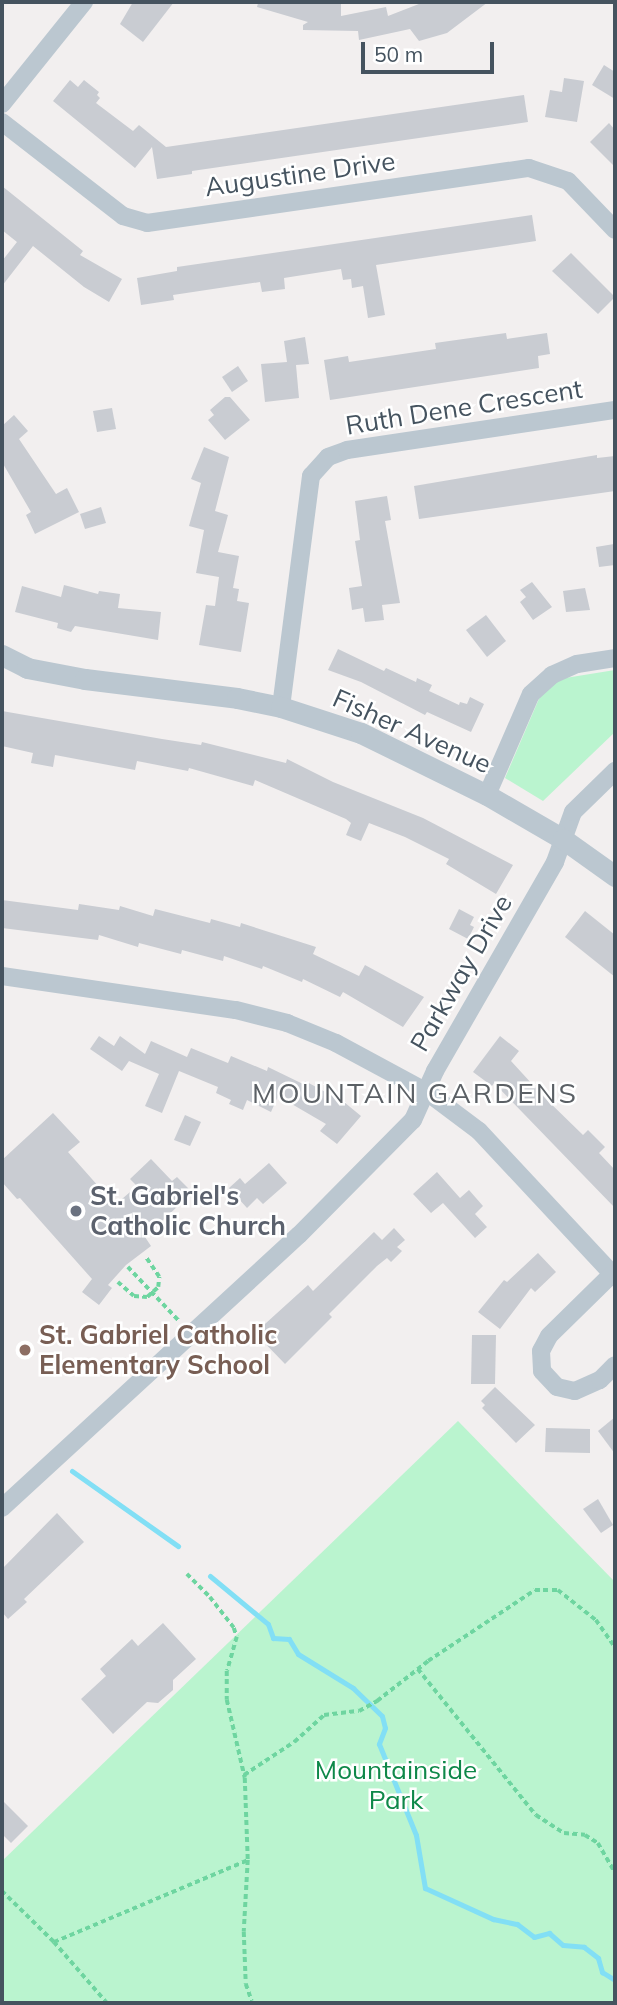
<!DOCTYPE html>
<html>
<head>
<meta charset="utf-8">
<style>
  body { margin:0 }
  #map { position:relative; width:617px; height:2005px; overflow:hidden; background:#f2efef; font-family:Mulish,sans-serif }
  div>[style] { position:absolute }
  .green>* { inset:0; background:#baf4cf }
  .stream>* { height:5px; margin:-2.5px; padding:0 2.5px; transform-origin:2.5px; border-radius:2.5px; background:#82dff5 }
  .building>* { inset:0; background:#c9ccd2 }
  .path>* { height:3.5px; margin-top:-1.75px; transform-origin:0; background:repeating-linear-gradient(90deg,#6ed5a0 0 5px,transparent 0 8.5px) }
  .minor>* { height:18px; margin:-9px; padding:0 9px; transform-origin:9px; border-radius:9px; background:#bbc7d0 }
  .tertiary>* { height:21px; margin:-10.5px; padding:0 10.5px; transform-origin:10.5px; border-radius:10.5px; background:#bbc7d0 }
  .dots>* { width:19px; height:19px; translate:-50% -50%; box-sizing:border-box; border:4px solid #fff; border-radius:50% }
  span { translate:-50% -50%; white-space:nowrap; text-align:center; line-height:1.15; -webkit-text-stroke:5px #fff; paint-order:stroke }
  .street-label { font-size:26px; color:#45535f }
  .worship-label { font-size:26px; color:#5b616d; font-weight:700 }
  .left { translate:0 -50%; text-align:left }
  .education-label { font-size:26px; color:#785e54; font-weight:700 }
  .park-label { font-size:26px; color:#0e8849 }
  .neighbourhood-label { font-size:28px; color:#5b6065; letter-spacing:2px }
  .frame { position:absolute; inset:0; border:4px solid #45535f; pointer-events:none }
  .scale { position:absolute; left:361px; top:42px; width:133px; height:32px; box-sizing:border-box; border:4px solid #45535f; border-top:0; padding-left:9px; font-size:21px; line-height:24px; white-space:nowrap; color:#45535f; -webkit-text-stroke:5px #fff; paint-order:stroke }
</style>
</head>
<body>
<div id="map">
  <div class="green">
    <div style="clip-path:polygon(615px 670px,615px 732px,543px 801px,505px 778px,541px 694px,559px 679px)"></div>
    <div style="clip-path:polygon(458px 1421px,615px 1582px,615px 2003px,2px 2003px,2px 1861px)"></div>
  </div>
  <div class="stream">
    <div style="left:72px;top:1471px;width:130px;rotate:35.3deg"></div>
    <div style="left:210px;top:1576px;width:75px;rotate:39.6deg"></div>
    <div style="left:268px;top:1624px;width:15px;rotate:70deg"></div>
    <div style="left:273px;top:1638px;width:16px;rotate:4deg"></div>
    <div style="left:289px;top:1639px;width:17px;rotate:59deg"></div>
    <div style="left:298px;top:1654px;width:65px;rotate:31.7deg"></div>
    <div style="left:353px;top:1688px;width:40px;rotate:44deg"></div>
    <div style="left:382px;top:1716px;width:12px;rotate:76deg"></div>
    <div style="left:385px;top:1728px;width:17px;rotate:111deg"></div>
    <div style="left:379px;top:1744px;width:98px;rotate:67.9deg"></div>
    <div style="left:416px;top:1835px;width:54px;rotate:80.4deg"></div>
    <div style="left:425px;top:1888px;width:75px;rotate:24.5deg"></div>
    <div style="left:493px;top:1919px;width:25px;rotate:12deg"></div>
    <div style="left:517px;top:1924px;width:21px;rotate:37deg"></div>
    <div style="left:534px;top:1937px;width:16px;rotate:-15deg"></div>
    <div style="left:549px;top:1933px;width:18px;rotate:41deg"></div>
    <div style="left:563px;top:1945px;width:21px;rotate:5deg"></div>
    <div style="left:584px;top:1947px;width:18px;rotate:38deg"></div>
    <div style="left:598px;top:1958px;width:15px;rotate:74deg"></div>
    <div style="left:602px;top:1972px;width:15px;rotate:32deg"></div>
  </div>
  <div class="building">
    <div style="clip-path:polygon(133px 2px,174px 2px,143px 42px,120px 24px)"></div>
    <div style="clip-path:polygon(424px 2px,488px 2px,447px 33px,419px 41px,410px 29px,359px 40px,358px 31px,303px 30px,303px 25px,308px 22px,257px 7px,258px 3px,341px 4px,341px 16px,386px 7px,388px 16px)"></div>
    <div style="clip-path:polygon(604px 65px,615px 72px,615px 99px,592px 85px)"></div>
    <div style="clip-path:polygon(564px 78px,584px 81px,577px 122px,545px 117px,550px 90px,562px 92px)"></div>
    <div style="clip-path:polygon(70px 80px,78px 87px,84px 80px,99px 92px,97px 95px,100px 98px,96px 103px,133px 131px,139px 125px,166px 147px,524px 95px,528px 122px,192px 171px,192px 174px,157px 179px,152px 147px,135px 168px,53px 101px)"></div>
    <div style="clip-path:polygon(609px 123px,615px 130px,615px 167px,590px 142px)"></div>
    <div style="clip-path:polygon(2px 186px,83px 251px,80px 255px,122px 279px,109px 302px,84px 287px,33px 246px,2px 286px,2px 261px,17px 242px,2px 230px)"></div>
    <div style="clip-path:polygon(532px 215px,536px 241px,376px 265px,385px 315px,368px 318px,363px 286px,352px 288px,351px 279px,343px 280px,341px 269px,284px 278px,285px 289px,262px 292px,260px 282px,173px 295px,174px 300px,141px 305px,137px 278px,177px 271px,177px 267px)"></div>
    <div style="clip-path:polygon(571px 253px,615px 297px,598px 314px,552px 271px)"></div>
    <div style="clip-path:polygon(506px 333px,507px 339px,547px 333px,550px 354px,538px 356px,539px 368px,330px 400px,324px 360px,348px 356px,349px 362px,436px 349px,435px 343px)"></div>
    <div style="clip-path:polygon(305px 337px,309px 364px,296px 365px,299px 398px,265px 402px,261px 364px,287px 362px,284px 341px)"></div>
    <div style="clip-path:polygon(238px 366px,248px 381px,232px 392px,222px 377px)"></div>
    <div style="clip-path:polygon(225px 397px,230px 397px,250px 420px,225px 440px,208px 420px,214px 415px,210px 410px)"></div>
    <div style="clip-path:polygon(112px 408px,116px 429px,97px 432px,93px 411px)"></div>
    <div style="clip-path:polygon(14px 415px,28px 431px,19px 439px,56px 494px,67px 488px,79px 512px,35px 534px,26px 515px,31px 512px,2px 462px,2px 426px)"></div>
    <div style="clip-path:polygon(204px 447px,229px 457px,215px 511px,228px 515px,218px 552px,239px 556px,233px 588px,239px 589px,237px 601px,249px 603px,241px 652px,199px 645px,206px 605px,215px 606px,219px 577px,196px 573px,204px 530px,189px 526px,201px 483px,191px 479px)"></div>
    <div style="clip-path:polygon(597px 455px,597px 458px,615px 456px,615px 491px,419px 519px,414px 486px)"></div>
    <div style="clip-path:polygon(387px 496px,391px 520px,385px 521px,400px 603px,382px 605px,384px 620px,365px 622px,363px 608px,352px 610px,349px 588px,362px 586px,355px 541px,360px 540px,355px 501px)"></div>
    <div style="clip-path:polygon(101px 507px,106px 523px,85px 529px,80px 514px)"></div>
    <div style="clip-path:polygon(614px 544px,615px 565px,599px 567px,596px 547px)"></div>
    <div style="clip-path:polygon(532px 582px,552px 607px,533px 620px,520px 602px,526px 597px,520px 590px)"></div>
    <div style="clip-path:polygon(64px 585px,98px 594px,99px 591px,120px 594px,118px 608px,161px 612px,158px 640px,75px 626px,71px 632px,57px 628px,58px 623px,15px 612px,22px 586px,61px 597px)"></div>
    <div style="clip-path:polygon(585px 588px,590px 610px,566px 612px,563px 591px)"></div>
    <div style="clip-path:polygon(486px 615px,506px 641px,487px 657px,466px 630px)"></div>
    <div style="clip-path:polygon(338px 649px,384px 671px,386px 668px,416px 682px,417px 678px,432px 685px,429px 691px,459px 705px,460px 702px,467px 704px,470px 697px,484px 704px,471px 732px,427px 712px,425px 715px,361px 682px,328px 670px)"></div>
    <div style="clip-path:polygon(2px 711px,162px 739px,201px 745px,202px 742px,286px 763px,287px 759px,333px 782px,423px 818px,513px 865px,496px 894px,446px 864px,449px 859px,405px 837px,369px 823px,361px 841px,346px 835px,351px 823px,346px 819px,255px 780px,253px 786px,189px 768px,188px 771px,137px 761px,135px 770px,55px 755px,53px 767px,31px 763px,33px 753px,2px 746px)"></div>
    <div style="clip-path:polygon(2px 900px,78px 910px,79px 904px,119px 910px,120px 906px,153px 916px,155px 909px,210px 923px,211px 919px,240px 927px,241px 923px,316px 947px,313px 954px,359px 976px,365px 965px,424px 997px,403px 1027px,343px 992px,340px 997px,303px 979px,302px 982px,263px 966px,262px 969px,224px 956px,223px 961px,182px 950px,181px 954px,139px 943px,138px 947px,99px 935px,98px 940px,2px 928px)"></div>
    <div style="clip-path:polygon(459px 909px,474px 917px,470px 925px,474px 927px,468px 939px,449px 929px)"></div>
    <div style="clip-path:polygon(585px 911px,615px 935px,615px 977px,565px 937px)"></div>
    <div style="clip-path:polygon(99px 1036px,114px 1046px,120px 1036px,145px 1054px,151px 1041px,187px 1057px,191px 1048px,228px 1063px,231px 1056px,267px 1071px,268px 1067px,303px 1084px,305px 1081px,344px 1102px,361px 1116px,337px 1144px,320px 1131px,326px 1124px,278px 1096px,271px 1112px,247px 1100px,243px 1110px,229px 1104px,231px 1100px,216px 1093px,218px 1087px,179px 1071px,162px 1113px,145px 1106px,159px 1074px,129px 1061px,122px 1071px,90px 1049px)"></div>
    <div style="clip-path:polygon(500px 1036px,519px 1051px,511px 1061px,544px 1097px,583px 1135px,588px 1130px,605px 1147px,599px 1153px,615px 1170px,615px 1208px,494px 1083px,492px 1086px,473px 1072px)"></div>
    <div style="clip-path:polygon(53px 1113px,80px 1142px,68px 1152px,115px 1205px,137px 1186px,130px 1179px,151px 1159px,172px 1181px,177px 1177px,190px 1190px,177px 1202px,179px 1205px,145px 1237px,151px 1246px,126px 1265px,108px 1285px,112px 1288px,99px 1305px,82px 1292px,92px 1279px,20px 1198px,17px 1199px,2px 1182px,2px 1160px)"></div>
    <div style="clip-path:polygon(185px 1115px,201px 1122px,190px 1146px,174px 1140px)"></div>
    <div style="clip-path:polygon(269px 1163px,287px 1183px,263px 1204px,257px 1198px,247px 1208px,229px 1188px,240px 1178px,245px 1184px)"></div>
    <div style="clip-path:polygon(437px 1172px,460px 1198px,469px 1190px,483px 1206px,475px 1214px,487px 1227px,475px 1238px,443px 1203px,431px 1213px,413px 1194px)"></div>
    <div style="clip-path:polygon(394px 1228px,405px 1240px,397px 1247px,402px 1251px,391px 1262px,387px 1258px,377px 1266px,329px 1314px,332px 1317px,285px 1364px,255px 1333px,308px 1285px,313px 1291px,374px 1232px,382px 1240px)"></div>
    <div style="clip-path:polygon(538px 1253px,556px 1272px,535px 1292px,531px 1288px,500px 1329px,478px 1312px,504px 1280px,507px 1282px)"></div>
    <div style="clip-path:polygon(472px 1335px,496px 1335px,495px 1384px,471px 1384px)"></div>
    <div style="clip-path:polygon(495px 1387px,535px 1425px,516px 1443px,482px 1408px,485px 1405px,481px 1401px)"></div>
    <div style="clip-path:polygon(615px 1417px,615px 1454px,598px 1431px)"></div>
    <div style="clip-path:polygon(546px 1428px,590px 1429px,590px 1453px,545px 1452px)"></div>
    <div style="clip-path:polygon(598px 1499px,613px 1525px,601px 1533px,583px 1509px)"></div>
    <div style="clip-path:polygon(57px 1513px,84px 1542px,24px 1599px,27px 1602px,8px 1619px,2px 1612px,2px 1569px)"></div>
    <div style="clip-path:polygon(163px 1623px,196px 1659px,173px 1680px,173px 1690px,158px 1703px,147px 1702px,113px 1734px,81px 1699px,106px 1676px,100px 1669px,132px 1639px,138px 1646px)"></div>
    <div style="clip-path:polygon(2px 1800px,28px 1826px,11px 1843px,2px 1834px)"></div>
  </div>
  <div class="path">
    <div style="left:128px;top:1267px;width:74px;rotate:46.6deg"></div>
    <div style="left:118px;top:1282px;width:21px;rotate:41deg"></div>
    <div style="left:134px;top:1296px;width:13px;rotate:4deg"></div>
    <div style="left:147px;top:1297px;width:15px;rotate:-42deg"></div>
    <div style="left:158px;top:1287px;width:10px;rotate:-84deg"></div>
    <div style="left:159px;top:1277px;width:23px;rotate:-124deg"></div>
    <div style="left:187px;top:1574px;width:33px;rotate:45deg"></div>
    <div style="left:210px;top:1597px;width:39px;rotate:52deg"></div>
    <div style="left:234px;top:1628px;width:9px;rotate:72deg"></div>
    <div style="left:237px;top:1637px;width:35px;rotate:106deg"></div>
    <div style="left:227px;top:1671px;width:29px;rotate:90deg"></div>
    <div style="left:227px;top:1700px;width:80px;rotate:77deg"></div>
    <div style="left:245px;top:1778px;width:82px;rotate:87.9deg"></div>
    <div style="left:248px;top:1860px;width:72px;rotate:93.2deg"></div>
    <div style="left:244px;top:1932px;width:52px;rotate:87.8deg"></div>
    <div style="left:246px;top:1984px;width:18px;rotate:71deg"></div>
    <div style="left:418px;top:1669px;width:188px;rotate:51.1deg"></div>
    <div style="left:536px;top:1815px;width:33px;rotate:33deg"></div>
    <div style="left:564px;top:1833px;width:21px;rotate:5deg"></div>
    <div style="left:585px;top:1835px;width:15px;rotate:32deg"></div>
    <div style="left:598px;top:1843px;width:34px;rotate:60deg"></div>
    <div style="left:244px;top:1775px;width:60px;rotate:-33.4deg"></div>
    <div style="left:294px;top:1742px;width:40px;rotate:-42deg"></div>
    <div style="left:324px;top:1715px;width:35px;rotate:-7deg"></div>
    <div style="left:359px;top:1711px;width:21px;rotate:-29deg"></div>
    <div style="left:377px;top:1701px;width:65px;rotate:-38.1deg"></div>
    <div style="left:428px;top:1661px;width:128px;rotate:-33.6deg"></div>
    <div style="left:535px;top:1590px;width:23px"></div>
    <div style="left:558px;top:1590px;width:48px;rotate:38.3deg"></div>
    <div style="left:596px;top:1620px;width:33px;rotate:55deg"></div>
    <div style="left:2px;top:1891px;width:73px;rotate:44.4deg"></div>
    <div style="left:54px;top:1942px;width:211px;rotate:-22.9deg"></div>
    <div style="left:54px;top:1942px;width:81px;rotate:49deg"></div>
  </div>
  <div class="minor">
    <div style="left:2px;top:104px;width:131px;rotate:-51.2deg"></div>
    <div style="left:2px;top:122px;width:153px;rotate:37.8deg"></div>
    <div style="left:123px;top:216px;width:25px;rotate:16deg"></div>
    <div style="left:147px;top:223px;width:386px;rotate:-8.2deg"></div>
    <div style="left:529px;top:168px;width:41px;rotate:18.4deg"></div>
    <div style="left:568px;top:181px;width:68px;rotate:46.2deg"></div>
    <div style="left:281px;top:707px;width:233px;rotate:-82.6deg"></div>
    <div style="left:311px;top:476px;width:25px;rotate:-48deg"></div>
    <div style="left:328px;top:457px;width:20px;rotate:-20deg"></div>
    <div style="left:347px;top:450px;width:271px;rotate:-8.5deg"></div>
    <div style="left:487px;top:795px;width:110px;rotate:-66.5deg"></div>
    <div style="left:531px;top:694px;width:28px;rotate:-42deg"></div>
    <div style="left:552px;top:675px;width:27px;rotate:-24deg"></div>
    <div style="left:577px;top:664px;width:38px;rotate:-9deg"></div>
    <div style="left:2px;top:976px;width:236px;rotate:8.3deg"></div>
    <div style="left:236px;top:1010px;width:53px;rotate:14.3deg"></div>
    <div style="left:287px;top:1023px;width:53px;rotate:22.2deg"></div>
    <div style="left:336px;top:1043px;width:103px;rotate:28.3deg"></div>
    <div style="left:427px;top:1092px;width:65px;rotate:36.9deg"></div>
    <div style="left:479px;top:1131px;width:200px;rotate:47deg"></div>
    <div style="left:612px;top:1274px;width:88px;rotate:135.5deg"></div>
    <div style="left:549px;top:1336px;width:17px;rotate:118deg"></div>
    <div style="left:541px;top:1351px;width:20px;rotate:87deg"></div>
    <div style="left:542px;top:1371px;width:22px;rotate:47deg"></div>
    <div style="left:557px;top:1387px;width:18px;rotate:13deg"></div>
    <div style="left:575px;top:1391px;width:27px;rotate:-24deg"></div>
    <div style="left:600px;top:1380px;width:21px;rotate:-45deg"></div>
    <div style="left:2px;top:1508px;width:403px;rotate:-42.6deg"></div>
    <div style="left:299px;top:1235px;width:162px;rotate:-45.3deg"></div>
    <div style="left:413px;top:1120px;width:54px;rotate:-65.8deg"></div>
    <div style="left:435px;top:1071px;width:241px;rotate:-60.1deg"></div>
    <div style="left:555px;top:862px;width:53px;rotate:-70.2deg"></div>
    <div style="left:573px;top:812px;width:59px;rotate:-44.3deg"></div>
  </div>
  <div class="tertiary">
    <div style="left:2px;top:655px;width:28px;rotate:27deg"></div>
    <div style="left:27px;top:668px;width:59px;rotate:10.7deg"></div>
    <div style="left:85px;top:679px;width:153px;rotate:7.1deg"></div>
    <div style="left:237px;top:698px;width:45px;rotate:11.6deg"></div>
    <div style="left:281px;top:707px;width:84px;rotate:18deg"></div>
    <div style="left:361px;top:733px;width:140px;rotate:26.2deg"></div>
    <div style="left:487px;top:795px;width:88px;rotate:30.1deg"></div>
    <div style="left:563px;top:839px;width:64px;rotate:35.4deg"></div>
  </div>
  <div class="dots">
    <div style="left:76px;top:1211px;background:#6b7280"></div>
    <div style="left:25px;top:1350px;background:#8d6e63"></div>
  </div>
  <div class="street-label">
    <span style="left:300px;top:174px;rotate:-8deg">Augustine Drive</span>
    <span style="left:464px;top:407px;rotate:-9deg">Ruth Dene Crescent</span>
    <span style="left:412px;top:731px;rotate:24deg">Fisher Avenue</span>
    <span style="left:461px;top:973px;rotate:-60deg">Parkway Drive</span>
  </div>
  <div class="worship-label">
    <span class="left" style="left:90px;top:1211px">St. Gabriel's<br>Catholic Church</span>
  </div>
  <div class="education-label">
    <span class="left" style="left:39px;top:1350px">St. Gabriel Catholic<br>Elementary School</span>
  </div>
  <div class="park-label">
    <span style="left:396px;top:1785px">Mountainside<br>Park</span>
  </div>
  <div class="neighbourhood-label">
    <span style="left:415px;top:1093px">MOUNTAIN GARDENS</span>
  </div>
  <div class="frame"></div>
  <div class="scale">50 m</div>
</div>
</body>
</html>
